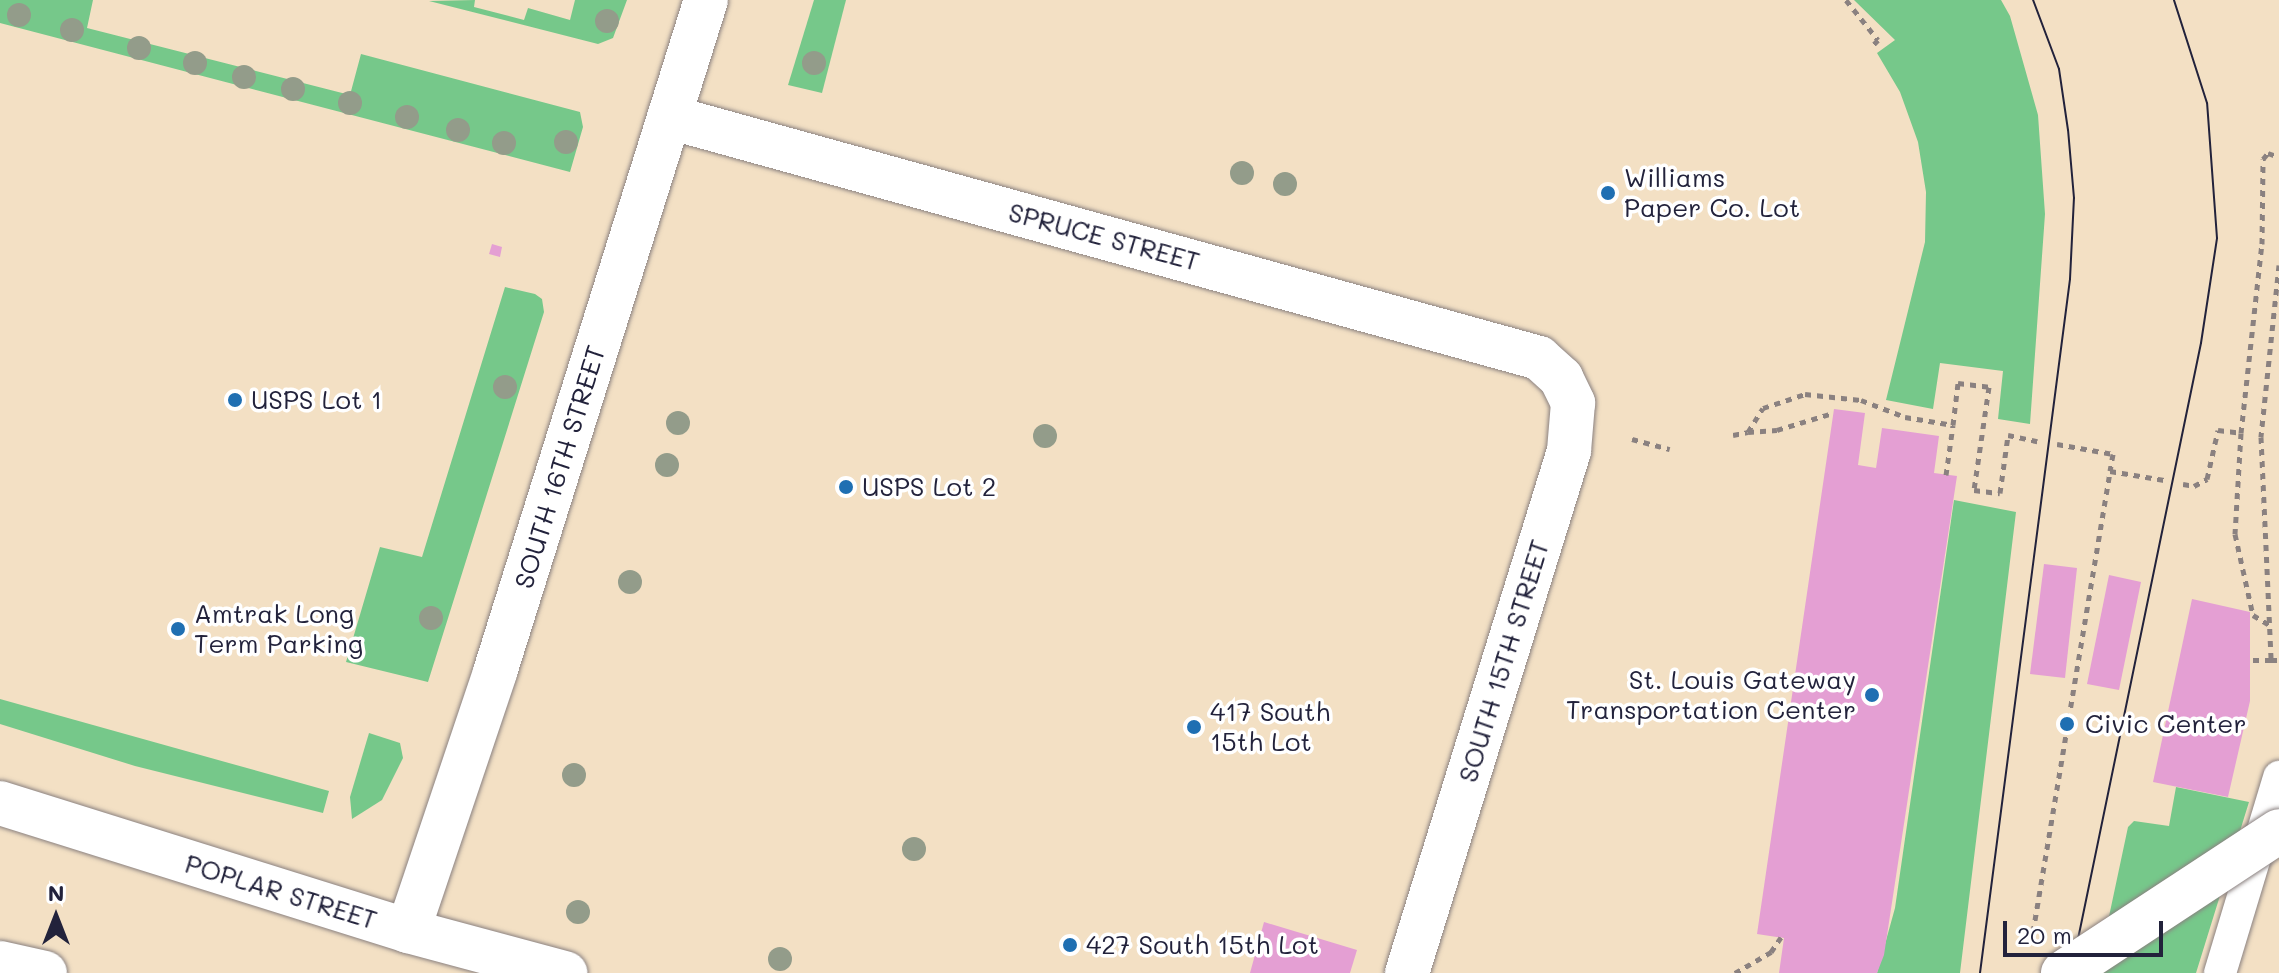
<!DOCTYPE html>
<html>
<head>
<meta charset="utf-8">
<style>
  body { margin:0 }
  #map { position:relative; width:2279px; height:973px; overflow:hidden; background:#f3e0c4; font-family:Mali,sans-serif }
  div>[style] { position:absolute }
  .green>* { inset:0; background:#76c88a }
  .building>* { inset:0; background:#e49fd3 }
  .path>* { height:5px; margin-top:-2.5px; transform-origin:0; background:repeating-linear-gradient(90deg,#8a8180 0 6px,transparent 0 12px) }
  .roads { filter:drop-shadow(0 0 2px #8a8180) drop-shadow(0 0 2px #8a8180) }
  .service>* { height:32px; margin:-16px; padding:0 16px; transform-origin:16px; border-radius:16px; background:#fff }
  .minor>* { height:44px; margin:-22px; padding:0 22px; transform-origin:22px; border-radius:22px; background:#fff }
  .motorway>* { height:44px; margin:-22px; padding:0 22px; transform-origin:22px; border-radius:22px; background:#fff }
  .tram>* { height:2px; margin:-1px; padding:0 1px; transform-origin:1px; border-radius:1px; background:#22223b }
  .bridges { filter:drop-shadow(0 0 2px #8a8180) drop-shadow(0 0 2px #8a8180) }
  .motorway-bridge>* { height:44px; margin:-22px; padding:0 22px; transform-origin:22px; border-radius:22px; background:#fff }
  .trees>* { width:24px; height:24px; margin:-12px; border-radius:50%; background:#939c8a }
  .dots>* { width:22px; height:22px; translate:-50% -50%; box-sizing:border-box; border:4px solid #fff; border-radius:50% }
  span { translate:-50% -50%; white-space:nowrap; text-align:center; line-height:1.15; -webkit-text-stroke:7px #fff; paint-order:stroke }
  .poi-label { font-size:26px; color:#22223b }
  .left { translate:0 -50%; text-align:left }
  .right { translate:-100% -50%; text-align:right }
  .street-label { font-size:26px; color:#22223b }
  .north { position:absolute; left:16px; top:877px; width:80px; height:80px; -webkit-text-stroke:6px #fff; paint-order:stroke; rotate:0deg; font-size:22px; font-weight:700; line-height:32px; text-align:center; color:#22223b }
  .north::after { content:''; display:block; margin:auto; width:28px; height:36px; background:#22223b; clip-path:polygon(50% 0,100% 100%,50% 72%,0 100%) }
  .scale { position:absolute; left:2003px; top:921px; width:160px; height:36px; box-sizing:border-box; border:4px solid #22223b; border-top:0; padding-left:10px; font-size:24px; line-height:28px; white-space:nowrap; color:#22223b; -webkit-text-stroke:6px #fff; paint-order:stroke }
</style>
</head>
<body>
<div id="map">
  <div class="green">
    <div style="clip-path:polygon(0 0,93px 0,87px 28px,350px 95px,361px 54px,580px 112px,583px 127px,570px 172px,0 23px)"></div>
    <div style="clip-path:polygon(475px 0,474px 7px,524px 20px,528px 8px,570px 20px,575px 0,627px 0,613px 38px,598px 44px,429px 1px)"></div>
    <div style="clip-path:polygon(814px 0,846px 0,822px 93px,788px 85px)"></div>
    <div style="clip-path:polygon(1854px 0,2001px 0,2010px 16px,2038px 115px,2045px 214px,2030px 424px,1998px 419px,2003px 371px,1940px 363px,1933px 409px,1886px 400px,1925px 242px,1926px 192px,1918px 142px,1900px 92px,1877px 53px,1895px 40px)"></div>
    <div style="clip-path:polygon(505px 287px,535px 294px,542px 299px,544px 312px,428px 682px,346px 662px,380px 547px,422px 557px)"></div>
    <div style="clip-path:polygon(1954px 500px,2016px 512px,1960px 973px,1877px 973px,1895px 908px)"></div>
    <div style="clip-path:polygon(0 699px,329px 791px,323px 813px,135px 766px,0 724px)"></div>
    <div style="clip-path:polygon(369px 733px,400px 743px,403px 758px,382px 800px,352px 819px,350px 797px)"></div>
    <div style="clip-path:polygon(2176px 787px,2249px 802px,2196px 973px,2097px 973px,2128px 827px,2134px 821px,2169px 826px)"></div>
  </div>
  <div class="building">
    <div style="clip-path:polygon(492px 244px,502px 247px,500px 257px,489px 254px)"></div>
    <div style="clip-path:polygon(1834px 409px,1865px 413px,1858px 465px,1876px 468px,1882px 428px,1939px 436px,1934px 473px,1957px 476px,1884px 955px,1877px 973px,1779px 973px,1784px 938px,1757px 934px)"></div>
    <div style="clip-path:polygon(2044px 564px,2077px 568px,2065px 678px,2030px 674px)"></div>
    <div style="clip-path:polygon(2109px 575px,2141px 582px,2119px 690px,2087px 684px)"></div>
    <div style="clip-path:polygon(2192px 599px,2250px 612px,2250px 701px,2228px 797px,2153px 782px)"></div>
    <div style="clip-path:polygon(1264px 922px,1357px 950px,1350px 973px,1250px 973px)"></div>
  </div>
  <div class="path">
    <div style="left:1846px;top:0;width:51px;rotate:51.3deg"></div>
    <div style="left:1878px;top:40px;width:8px;rotate:135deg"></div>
    <div style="left:2279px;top:265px;width:173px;rotate:96deg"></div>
    <div style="left:2261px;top:437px;width:223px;rotate:87.4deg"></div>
    <div style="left:2271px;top:660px;width:8px"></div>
    <div style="left:1748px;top:432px;width:29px;rotate:-4deg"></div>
    <div style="left:1777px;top:430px;width:59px;rotate:-16.9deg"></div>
    <div style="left:2241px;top:433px;width:101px;rotate:93.4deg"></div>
    <div style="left:2235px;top:534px;width:83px;rotate:77.5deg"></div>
    <div style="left:2253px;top:615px;width:21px;rotate:31deg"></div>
    <div style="left:1733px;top:435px;width:15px;rotate:-11deg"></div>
    <div style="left:1748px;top:432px;width:28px;rotate:-58deg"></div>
    <div style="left:1763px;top:408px;width:44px;rotate:-18.4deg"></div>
    <div style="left:1805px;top:394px;width:56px;rotate:6.1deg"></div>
    <div style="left:1861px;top:400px;width:47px;rotate:21.1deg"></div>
    <div style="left:1905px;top:417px;width:49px;rotate:9.5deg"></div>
    <div style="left:1953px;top:425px;width:42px;rotate:-83.2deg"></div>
    <div style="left:1958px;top:383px;width:31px;rotate:7deg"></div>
    <div style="left:1989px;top:387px;width:104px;rotate:98.3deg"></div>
    <div style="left:1974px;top:490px;width:26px;rotate:7deg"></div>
    <div style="left:2000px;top:493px;width:59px;rotate:-82.1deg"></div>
    <div style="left:2008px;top:435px;width:30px;rotate:12deg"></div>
    <div style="left:1632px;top:439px;width:39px;rotate:15deg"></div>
    <div style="left:2057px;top:444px;width:57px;rotate:10.1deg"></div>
    <div style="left:2113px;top:454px;width:17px;rotate:100deg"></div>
    <div style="left:2110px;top:471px;width:55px;rotate:9.5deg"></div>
    <div style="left:1946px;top:475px;width:50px;rotate:-82deg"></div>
    <div style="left:2183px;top:484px;width:11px;rotate:10deg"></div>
    <div style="left:2194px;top:486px;width:15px;rotate:-28deg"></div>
    <div style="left:2207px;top:479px;width:50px;rotate:-77.3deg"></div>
    <div style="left:2218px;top:430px;width:23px;rotate:7deg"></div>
    <div style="left:2241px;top:433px;width:190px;rotate:-83.7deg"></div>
    <div style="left:2262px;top:244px;width:85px;rotate:-89.3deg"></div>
    <div style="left:2263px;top:159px;width:8px;rotate:-50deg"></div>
    <div style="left:2268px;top:153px;width:12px;rotate:20deg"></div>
    <div style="left:2253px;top:660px;width:18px"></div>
    <div style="left:2033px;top:932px;width:467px;rotate:-80.5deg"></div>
    <div style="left:1735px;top:973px;width:42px;rotate:-30.3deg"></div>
    <div style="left:1771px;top:952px;width:18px;rotate:-56deg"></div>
  </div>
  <div class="roads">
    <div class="service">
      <div style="left:2220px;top:973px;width:205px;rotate:-73.2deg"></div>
    </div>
    <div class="minor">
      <div style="left:669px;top:117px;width:903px;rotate:15.48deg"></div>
      <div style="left:1539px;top:358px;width:30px;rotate:42deg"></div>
      <div style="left:1561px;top:378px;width:28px;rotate:64deg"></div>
      <div style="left:1573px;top:403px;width:48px;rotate:94.8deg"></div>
      <div style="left:1569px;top:451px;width:547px;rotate:107.24deg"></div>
      <div style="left:0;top:803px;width:428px;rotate:17.4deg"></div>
      <div style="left:408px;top:931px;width:163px;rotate:15deg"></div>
      <div style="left:408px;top:931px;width:273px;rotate:-71.4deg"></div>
      <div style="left:495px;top:672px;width:704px;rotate:-72.57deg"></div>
    </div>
    <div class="motorway">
      <div style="left:0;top:963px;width:46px;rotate:12.5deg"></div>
    </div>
  </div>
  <div class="tram">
    <div style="left:1980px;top:973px;width:700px;rotate:-82.61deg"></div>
    <div style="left:2070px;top:279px;width:81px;rotate:-87.2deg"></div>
    <div style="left:2074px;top:198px;width:68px;rotate:-95deg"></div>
    <div style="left:2068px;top:130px;width:62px;rotate:-98.4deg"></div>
    <div style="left:2059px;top:69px;width:74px;rotate:-110.6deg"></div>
    <div style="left:2071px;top:973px;width:643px;rotate:-78.34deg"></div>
    <div style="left:2201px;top:343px;width:106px;rotate:-81.3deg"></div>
    <div style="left:2217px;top:238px;width:135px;rotate:-94.2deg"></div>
    <div style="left:2207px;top:103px;width:108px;rotate:-107.8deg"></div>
  </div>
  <div class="bridges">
    <div class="motorway-bridge">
      <div style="left:2063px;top:973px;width:258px;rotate:-33.3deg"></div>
    </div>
  </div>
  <div class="trees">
    <div style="left:19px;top:15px"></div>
    <div style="left:607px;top:21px"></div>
    <div style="left:72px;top:30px"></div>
    <div style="left:139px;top:48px"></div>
    <div style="left:195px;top:63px"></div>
    <div style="left:814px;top:63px"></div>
    <div style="left:244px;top:77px"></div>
    <div style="left:293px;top:89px"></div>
    <div style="left:350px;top:103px"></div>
    <div style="left:407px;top:117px"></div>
    <div style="left:458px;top:130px"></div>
    <div style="left:566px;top:142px"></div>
    <div style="left:504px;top:143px"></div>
    <div style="left:1242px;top:173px"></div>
    <div style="left:1285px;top:184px"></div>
    <div style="left:505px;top:387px"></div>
    <div style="left:678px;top:423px"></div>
    <div style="left:1045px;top:436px"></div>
    <div style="left:667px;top:465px"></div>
    <div style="left:630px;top:582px"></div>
    <div style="left:431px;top:618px"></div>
    <div style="left:574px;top:775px"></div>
    <div style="left:914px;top:849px"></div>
    <div style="left:578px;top:912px"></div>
    <div style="left:780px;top:959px"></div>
  </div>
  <div class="dots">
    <div style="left:1608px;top:193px;background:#1f6fb2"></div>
    <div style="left:235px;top:400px;background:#1f6fb2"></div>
    <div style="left:846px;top:487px;background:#1f6fb2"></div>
    <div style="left:178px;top:629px;background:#1f6fb2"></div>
    <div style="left:1872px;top:695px;background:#1f6fb2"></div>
    <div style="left:2067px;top:724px;background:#1f6fb2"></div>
    <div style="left:1194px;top:727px;background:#1f6fb2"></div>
    <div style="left:1070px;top:945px;background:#1f6fb2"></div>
  </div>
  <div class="poi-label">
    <span class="left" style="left:1624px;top:193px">Williams<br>Paper Co. Lot</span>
    <span class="left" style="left:251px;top:400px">USPS Lot 1</span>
    <span class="left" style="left:862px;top:487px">USPS Lot 2</span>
    <span class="left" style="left:194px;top:629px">Amtrak Long<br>Term Parking</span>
    <span class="right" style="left:1856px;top:695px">St. Louis Gateway<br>Transportation Center</span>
    <span class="left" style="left:1210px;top:727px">417 South<br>15th Lot</span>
    <span class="left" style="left:2085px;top:724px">Civic Center</span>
    <span class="left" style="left:1086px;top:945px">427 South 15th Lot</span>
  </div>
  <div class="street-label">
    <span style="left:1104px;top:237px;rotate:15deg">SPRUCE STREET</span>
    <span style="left:560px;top:467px;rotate:-73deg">SOUTH 16TH STREET</span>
    <span style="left:1504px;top:661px;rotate:-73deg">SOUTH 15TH STREET</span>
    <span style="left:281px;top:892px;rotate:17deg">POPLAR STREET</span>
  </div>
  <div class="north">N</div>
  <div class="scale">20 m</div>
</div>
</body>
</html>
